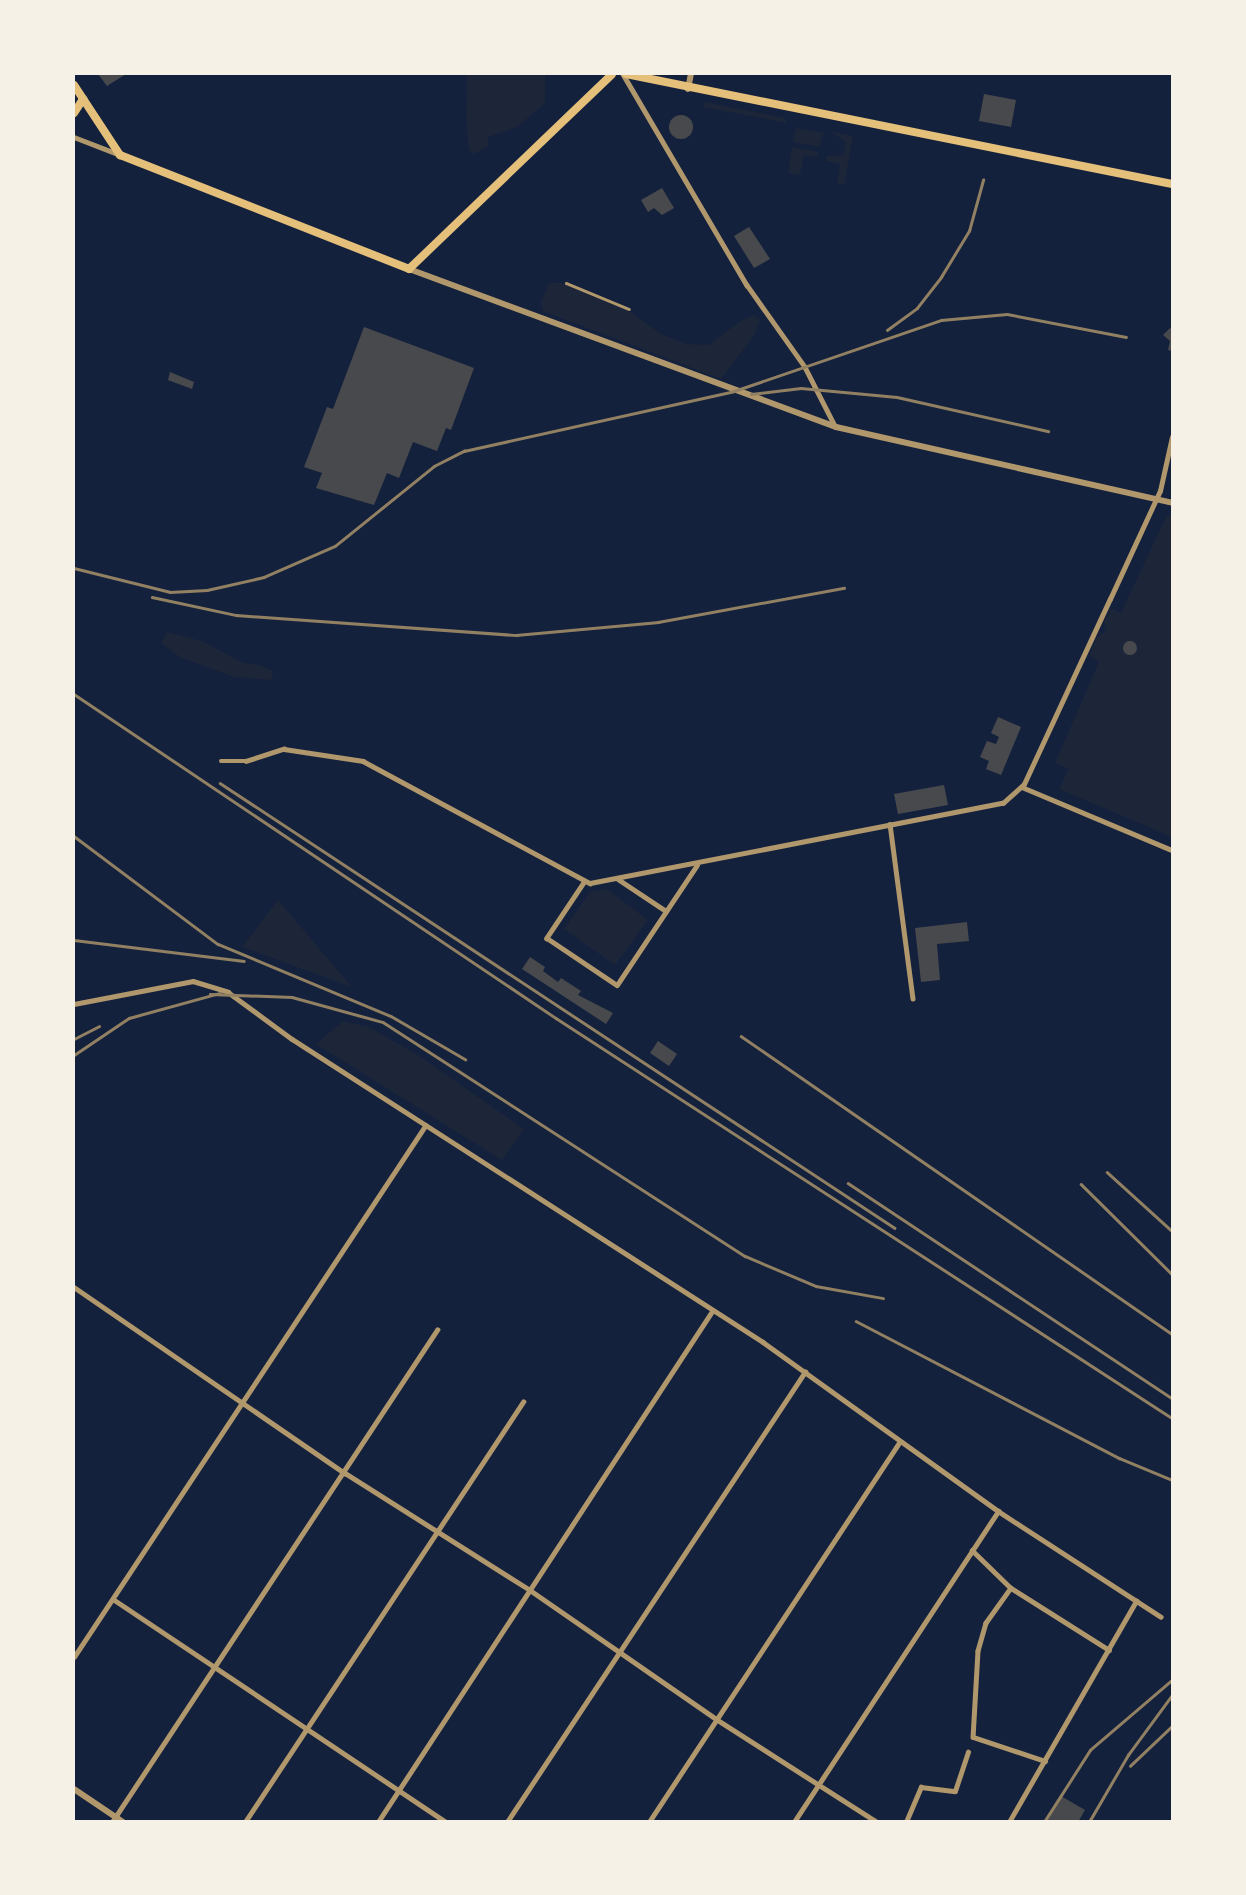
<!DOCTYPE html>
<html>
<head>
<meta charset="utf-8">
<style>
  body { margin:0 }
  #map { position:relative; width:1246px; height:1895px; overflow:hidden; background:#14213d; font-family:"PT Sans",sans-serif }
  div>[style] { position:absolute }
  .green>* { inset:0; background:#1d2539 }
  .building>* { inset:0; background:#48494c }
  .round { border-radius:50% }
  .service>* { height:2.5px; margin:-1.25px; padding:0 1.25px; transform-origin:1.25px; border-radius:1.25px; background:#b1986c }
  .minor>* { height:4.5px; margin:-2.25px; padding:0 2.25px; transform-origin:2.25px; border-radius:2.25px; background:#b1986c }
  .tertiary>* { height:6px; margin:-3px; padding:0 3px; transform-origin:3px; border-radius:3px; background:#b1986c }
  .primary>* { height:8px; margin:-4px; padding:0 4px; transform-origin:4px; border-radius:4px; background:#e5c07b }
  .rail>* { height:2.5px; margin:-1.25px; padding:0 1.25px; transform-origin:1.25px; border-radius:1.25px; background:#918062 }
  span { translate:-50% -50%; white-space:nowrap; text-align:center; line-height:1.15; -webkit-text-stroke:6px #f6f1e7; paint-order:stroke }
  .frame { position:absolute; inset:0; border:75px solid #f6f1e7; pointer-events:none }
</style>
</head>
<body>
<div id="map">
  <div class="green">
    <div style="clip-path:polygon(467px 74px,545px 74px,545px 103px,517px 127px,488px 137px,488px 146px,474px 154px,469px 150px,466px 121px)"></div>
    <div style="clip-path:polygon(704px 102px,785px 118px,787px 123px,703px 107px)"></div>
    <div style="clip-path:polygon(796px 128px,824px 133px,819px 147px,793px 142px)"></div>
    <div style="clip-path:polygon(831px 132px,853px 136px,844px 185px,837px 184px,840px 164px,826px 161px,827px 156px,843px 155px,846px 142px)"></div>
    <div style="clip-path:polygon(792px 147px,818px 152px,817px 157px,804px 155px,800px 175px,788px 173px)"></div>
    <div style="clip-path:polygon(549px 283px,561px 283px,632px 313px,661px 334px,686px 344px,708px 345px,741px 321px,754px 315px,760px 319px,754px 336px,721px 379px,543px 311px,541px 302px)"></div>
    <div style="clip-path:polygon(1172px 515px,1172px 837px,1059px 789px,1069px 769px,1055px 763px,1099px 662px,1089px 655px,1097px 637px,1107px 630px,1104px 622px,1111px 608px,1121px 613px,1166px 517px)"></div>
    <div style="clip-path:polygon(167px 632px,202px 641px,243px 663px,259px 665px,273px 671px,272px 680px,234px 677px,180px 657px,161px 643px)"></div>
    <div style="clip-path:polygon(607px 889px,648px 920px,615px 965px,564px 929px,590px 892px)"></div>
    <div style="clip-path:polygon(278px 900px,352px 987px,242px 947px)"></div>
    <div style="clip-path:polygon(343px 1021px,369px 1027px,418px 1055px,524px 1129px,502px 1160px,316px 1044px)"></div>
  </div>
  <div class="building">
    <div style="clip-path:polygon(98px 74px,126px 74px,107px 86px)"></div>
    <div style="clip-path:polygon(984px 94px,1016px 100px,1011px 127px,979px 121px)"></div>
    <div class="round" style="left:669px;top:115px;width:24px;height:24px"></div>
    <div style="clip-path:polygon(662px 188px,674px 208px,662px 215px,654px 208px,648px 212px,641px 200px)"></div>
    <div style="clip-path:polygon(749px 227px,770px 259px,754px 268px,734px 236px)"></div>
    <div style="clip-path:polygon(364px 327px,474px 368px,451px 430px,446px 428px,437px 451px,413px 442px,399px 478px,387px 473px,374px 505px,316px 488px,322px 473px,304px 467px,327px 407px,333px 409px)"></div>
    <div style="clip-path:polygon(1170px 328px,1172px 329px,1172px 351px,1168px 350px,1170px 341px,1163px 335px)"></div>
    <div style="clip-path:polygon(170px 372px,194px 382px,192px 389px,168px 380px)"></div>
    <div class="round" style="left:1123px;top:641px;width:14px;height:14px"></div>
    <div style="clip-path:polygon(998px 717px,1021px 727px,1001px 775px,986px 769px,989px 761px,980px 757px,987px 741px,996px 744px,999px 737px,991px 733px)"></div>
    <div style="clip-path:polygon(944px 785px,948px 805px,898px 814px,894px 794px)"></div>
    <div style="clip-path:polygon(967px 922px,969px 941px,937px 944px,940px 980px,921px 982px,915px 928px)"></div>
    <div style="clip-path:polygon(530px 957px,545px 967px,543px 971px,558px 982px,561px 978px,581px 991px,578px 995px,613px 1013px,606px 1024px,522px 969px)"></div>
    <div style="clip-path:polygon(658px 1041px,677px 1054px,669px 1066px,650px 1053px)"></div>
    <div style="clip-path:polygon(1061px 1796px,1085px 1810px,1078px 1822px,1045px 1822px)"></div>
  </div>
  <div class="service">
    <div style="left:566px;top:283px;width:68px;rotate:22.4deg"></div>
  </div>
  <div class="minor">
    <div style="left:623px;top:74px;width:245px;rotate:59.6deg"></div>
    <div style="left:747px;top:285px;width:100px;rotate:54.7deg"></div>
    <div style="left:805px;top:367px;width:66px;rotate:63deg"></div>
    <div style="left:74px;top:137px;width:47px;rotate:21.1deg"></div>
    <div style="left:221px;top:761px;width:25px"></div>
    <div style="left:246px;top:761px;width:40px;rotate:-18deg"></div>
    <div style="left:284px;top:749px;width:80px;rotate:8.6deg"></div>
    <div style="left:363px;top:761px;width:258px;rotate:28.3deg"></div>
    <div style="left:590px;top:883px;width:421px;rotate:-11deg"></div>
    <div style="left:1003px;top:803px;width:28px;rotate:-42deg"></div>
    <div style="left:1024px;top:784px;width:204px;rotate:-65.1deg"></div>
    <div style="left:1110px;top:599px;width:119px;rotate:-65.2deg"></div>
    <div style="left:1160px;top:491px;width:55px;rotate:-77.5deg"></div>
    <div style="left:1022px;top:787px;width:163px;rotate:22.8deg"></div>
    <div style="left:890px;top:824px;width:176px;rotate:82.5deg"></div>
    <div style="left:618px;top:879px;width:58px;rotate:33.7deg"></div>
    <div style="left:585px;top:881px;width:69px;rotate:123.7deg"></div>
    <div style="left:547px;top:938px;width:84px;rotate:33.9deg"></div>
    <div style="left:617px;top:985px;width:144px;rotate:-56.3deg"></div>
    <div style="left:74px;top:1004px;width:121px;rotate:-10.9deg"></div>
    <div style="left:193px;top:981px;width:37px;rotate:17deg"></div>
    <div style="left:228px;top:992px;width:79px;rotate:36.3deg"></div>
    <div style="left:292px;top:1039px;width:560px;rotate:32.75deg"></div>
    <div style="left:763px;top:1342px;width:289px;rotate:35.7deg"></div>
    <div style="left:998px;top:1511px;width:194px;rotate:33deg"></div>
    <div style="left:74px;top:1287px;width:329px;rotate:34.5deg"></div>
    <div style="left:345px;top:1473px;width:219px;rotate:32.3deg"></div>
    <div style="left:530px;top:1590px;width:226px;rotate:34.7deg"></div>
    <div style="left:716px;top:1719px;width:191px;rotate:32.6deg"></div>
    <div style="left:972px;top:1550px;width:54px;rotate:44.3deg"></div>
    <div style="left:1011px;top:1588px;width:43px;rotate:125.5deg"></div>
    <div style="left:986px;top:1623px;width:29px;rotate:106deg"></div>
    <div style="left:978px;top:1651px;width:86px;rotate:93.3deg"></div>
    <div style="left:973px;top:1737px;width:76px;rotate:18.4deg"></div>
    <div style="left:1011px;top:1588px;width:116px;rotate:32.3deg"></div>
    <div style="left:113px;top:1599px;width:401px;rotate:33.8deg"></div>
    <div style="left:74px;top:1657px;width:637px;rotate:-56.53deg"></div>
    <div style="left:112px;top:1822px;width:590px;rotate:-56.55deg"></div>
    <div style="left:245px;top:1822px;width:504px;rotate:-56.5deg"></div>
    <div style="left:378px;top:1822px;width:608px;rotate:-56.81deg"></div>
    <div style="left:507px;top:1822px;width:540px;rotate:-56.49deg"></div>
    <div style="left:649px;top:1822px;width:455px;rotate:-56.6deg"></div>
    <div style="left:794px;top:1822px;width:372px;rotate:-56.7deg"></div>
    <div style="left:906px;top:1822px;width:38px;rotate:-67deg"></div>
    <div style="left:921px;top:1787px;width:34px;rotate:7deg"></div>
    <div style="left:955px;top:1791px;width:41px;rotate:-71.6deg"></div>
    <div style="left:1009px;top:1822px;width:255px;rotate:-60.1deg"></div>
  </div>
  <div class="tertiary">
    <div style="left:688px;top:89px;width:15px;rotate:-79deg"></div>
    <div style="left:409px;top:269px;width:455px;rotate:20.3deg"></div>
    <div style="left:836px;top:427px;width:344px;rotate:12.7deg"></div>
    <div style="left:74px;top:1789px;width:59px;rotate:34deg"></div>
  </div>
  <div class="primary">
    <div style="left:626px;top:74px;width:557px;rotate:11.39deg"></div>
    <div style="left:74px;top:85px;width:84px;rotate:56.7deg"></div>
    <div style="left:120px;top:155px;width:311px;rotate:21.5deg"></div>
    <div style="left:409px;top:269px;width:281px;rotate:-43.8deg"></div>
    <div style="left:74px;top:113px;width:17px;rotate:-57deg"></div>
  </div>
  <div class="rail">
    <div style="left:887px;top:330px;width:37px;rotate:-36deg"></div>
    <div style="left:917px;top:308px;width:39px;rotate:-52deg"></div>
    <div style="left:941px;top:277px;width:54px;rotate:-58.7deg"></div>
    <div style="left:969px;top:231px;width:53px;rotate:-74.6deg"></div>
    <div style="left:751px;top:394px;width:50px;rotate:-6.8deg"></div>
    <div style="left:801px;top:388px;width:96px;rotate:5.4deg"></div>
    <div style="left:897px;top:397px;width:155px;rotate:12.7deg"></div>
    <div style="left:74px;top:568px;width:99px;rotate:14deg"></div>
    <div style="left:170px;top:592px;width:37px;rotate:-3deg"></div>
    <div style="left:207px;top:590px;width:58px;rotate:-12.8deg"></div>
    <div style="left:264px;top:577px;width:77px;rotate:-23.6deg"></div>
    <div style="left:335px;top:546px;width:127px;rotate:-38.9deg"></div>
    <div style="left:434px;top:466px;width:34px;rotate:-27deg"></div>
    <div style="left:464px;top:451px;width:277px;rotate:-12.5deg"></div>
    <div style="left:734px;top:391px;width:219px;rotate:-18.9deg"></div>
    <div style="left:941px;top:320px;width:66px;rotate:-5.2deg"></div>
    <div style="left:1007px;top:314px;width:121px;rotate:10.9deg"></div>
    <div style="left:152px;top:597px;width:86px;rotate:12.1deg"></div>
    <div style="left:236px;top:615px;width:281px;rotate:4.1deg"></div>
    <div style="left:516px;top:635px;width:143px;rotate:-5.2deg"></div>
    <div style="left:658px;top:622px;width:189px;rotate:-10.4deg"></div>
    <div style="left:74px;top:694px;width:581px;rotate:33.91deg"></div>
    <div style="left:556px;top:1018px;width:734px;rotate:33deg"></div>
    <div style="left:220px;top:783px;width:808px;rotate:33.4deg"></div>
    <div style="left:74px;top:836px;width:180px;rotate:36.9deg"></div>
    <div style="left:218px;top:944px;width:187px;rotate:22.6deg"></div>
    <div style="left:391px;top:1016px;width:86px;rotate:30.2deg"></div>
    <div style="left:74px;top:940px;width:171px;rotate:7deg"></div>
    <div style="left:210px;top:994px;width:82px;rotate:2.1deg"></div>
    <div style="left:292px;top:997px;width:94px;rotate:15.4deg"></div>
    <div style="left:383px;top:1022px;width:431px;rotate:32.9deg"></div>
    <div style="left:745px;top:1256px;width:77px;rotate:22.9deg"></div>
    <div style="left:816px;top:1286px;width:68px;rotate:10.2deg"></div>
    <div style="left:741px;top:1036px;width:524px;rotate:34.66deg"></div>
    <div style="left:74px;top:1039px;width:28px;rotate:-27deg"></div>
    <div style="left:74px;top:1055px;width:66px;rotate:-33.9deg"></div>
    <div style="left:129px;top:1018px;width:94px;rotate:-15.4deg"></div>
    <div style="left:1107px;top:1172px;width:88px;rotate:42.2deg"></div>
    <div style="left:848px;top:1183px;width:389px;rotate:33.6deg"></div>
    <div style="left:1081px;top:1184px;width:128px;rotate:44.7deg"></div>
    <div style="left:856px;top:1321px;width:297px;rotate:27.5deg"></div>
    <div style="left:1119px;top:1458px;width:57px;rotate:22.5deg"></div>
    <div style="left:1130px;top:1766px;width:58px;rotate:-43.6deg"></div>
    <div style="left:1044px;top:1822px;width:85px;rotate:-57.4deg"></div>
    <div style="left:1090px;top:1750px;width:108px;rotate:-40.5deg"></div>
    <div style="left:1089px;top:1822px;width:78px;rotate:-59.8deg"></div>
    <div style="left:1128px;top:1755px;width:74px;rotate:-53.7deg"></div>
  </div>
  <div class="frame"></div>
</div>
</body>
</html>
